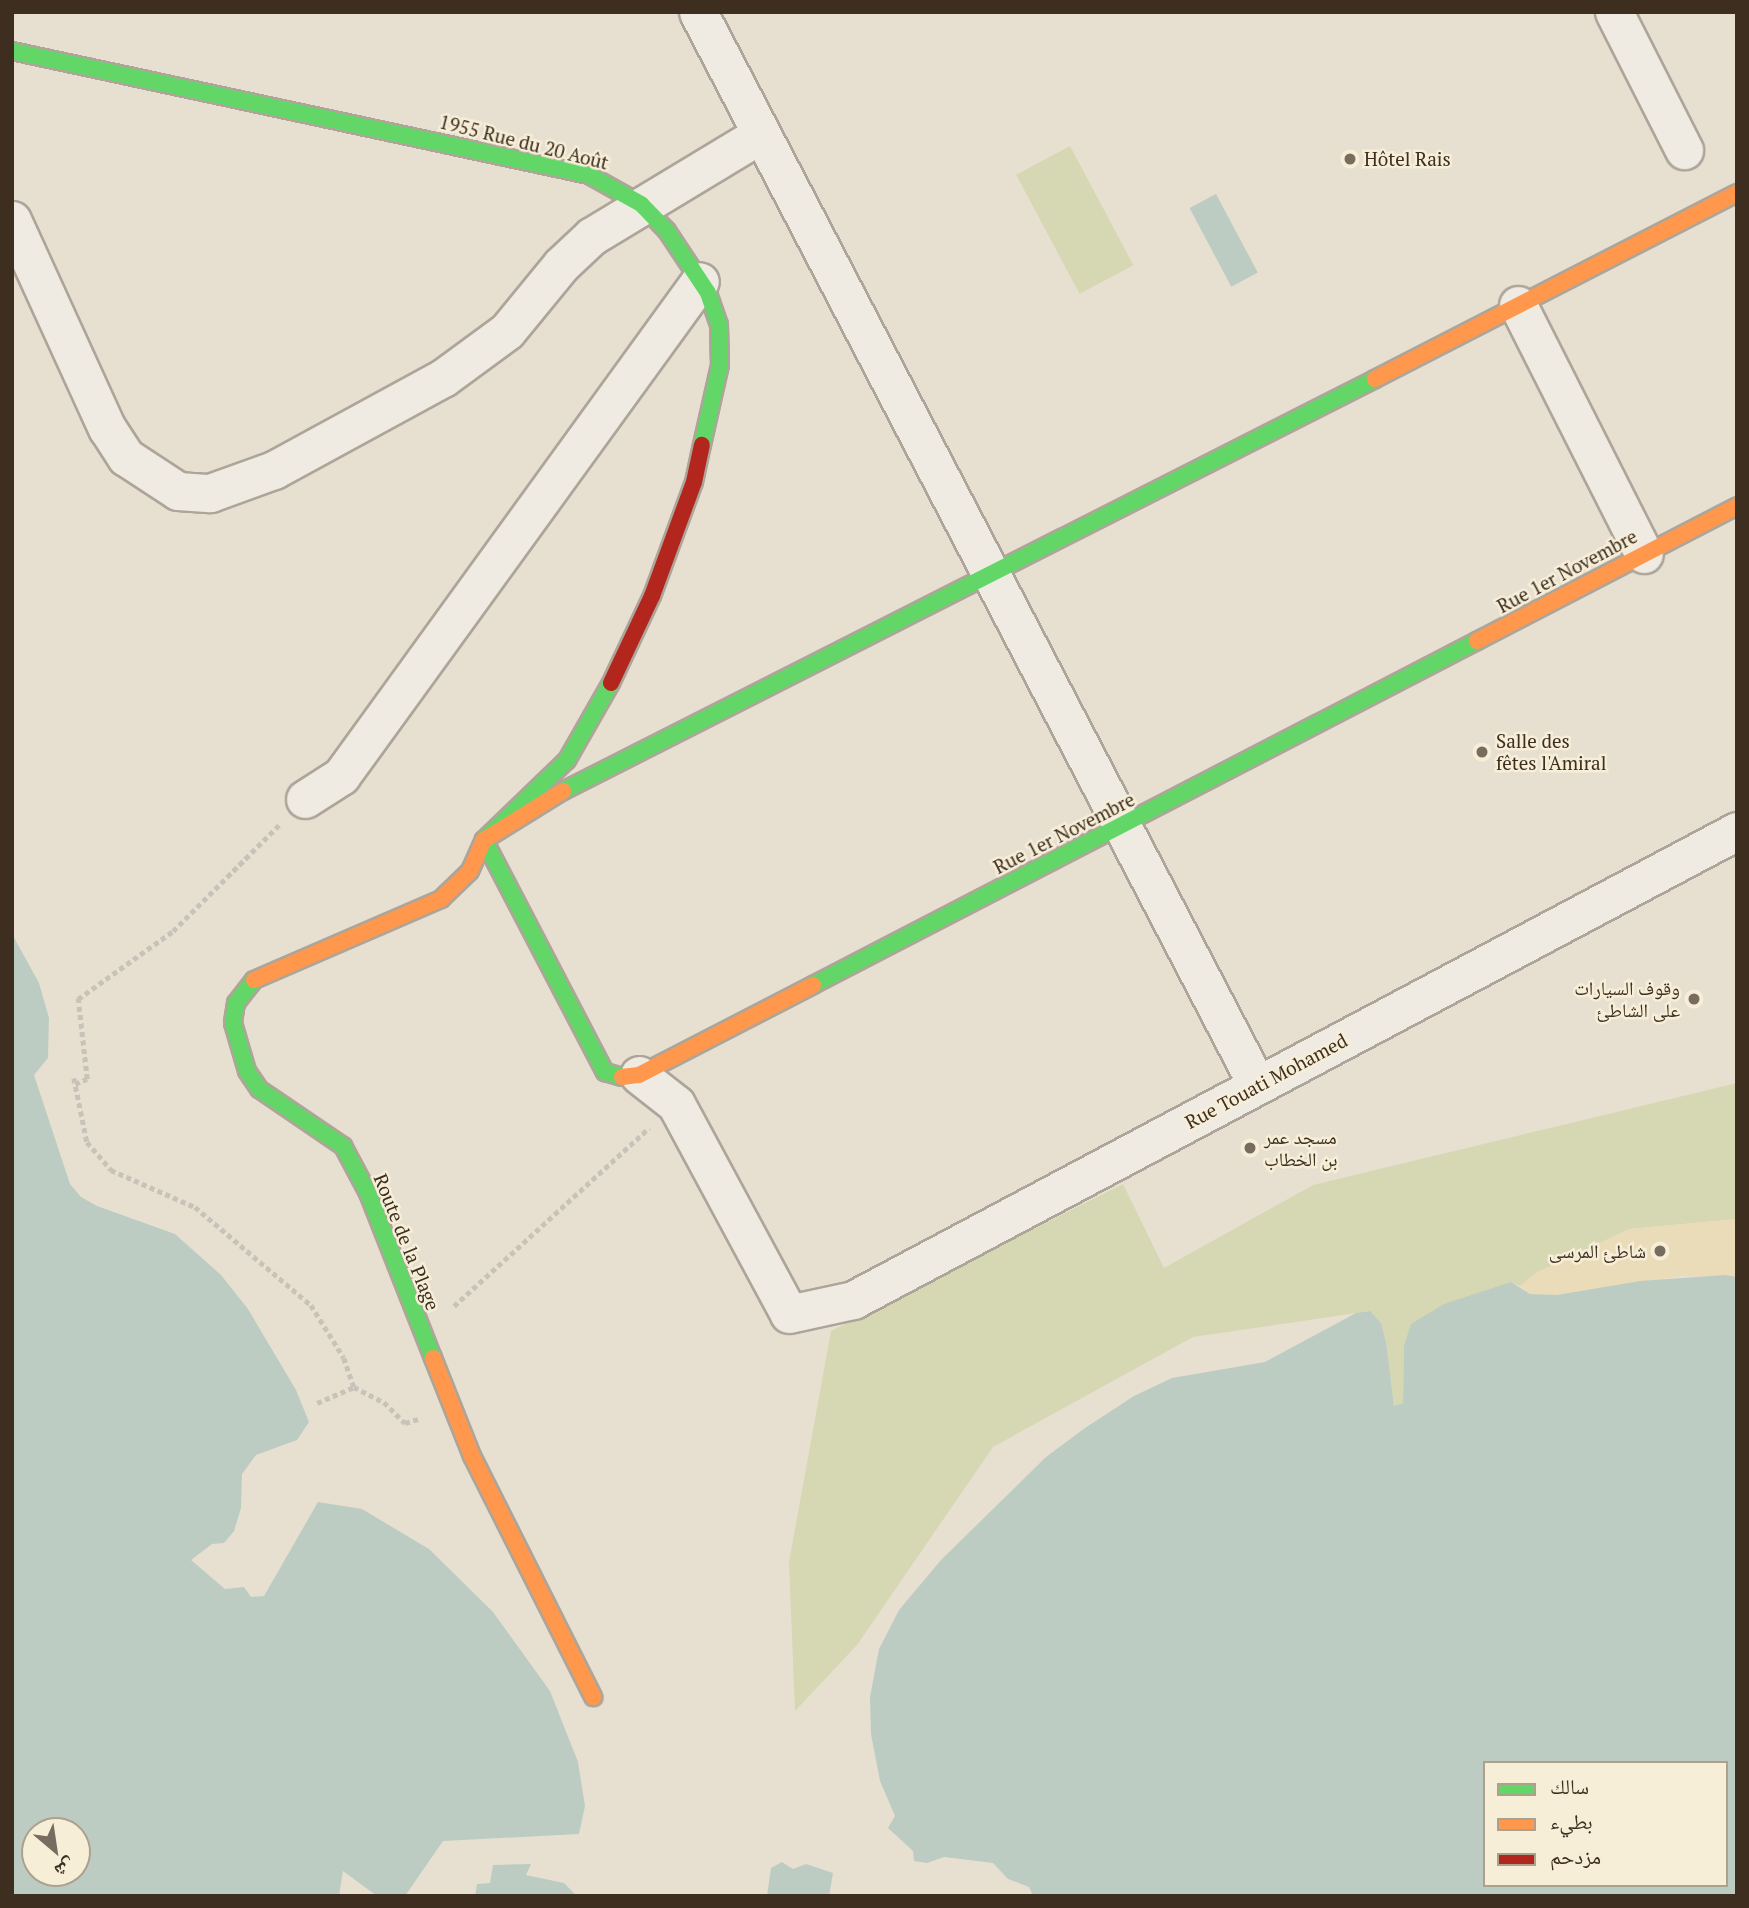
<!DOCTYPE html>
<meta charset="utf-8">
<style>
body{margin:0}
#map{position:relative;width:1749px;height:1908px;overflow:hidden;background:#e7e0d1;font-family:"PT Serif","Noto Naskh Arabic",serif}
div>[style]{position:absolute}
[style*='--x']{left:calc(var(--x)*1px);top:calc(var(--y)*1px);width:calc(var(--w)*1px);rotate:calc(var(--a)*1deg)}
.green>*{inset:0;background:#d6d7b3;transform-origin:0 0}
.sand>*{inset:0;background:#eadcb9}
.water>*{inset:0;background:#bcccc2;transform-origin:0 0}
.path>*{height:4.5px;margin-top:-2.25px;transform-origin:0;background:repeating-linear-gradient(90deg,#c8c2b9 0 5px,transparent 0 8.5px)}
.roads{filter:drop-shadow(2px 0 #ada599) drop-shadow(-2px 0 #ada599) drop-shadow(0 2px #ada599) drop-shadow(0 -2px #ada599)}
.street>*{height:37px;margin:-18.5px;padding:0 18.5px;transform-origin:18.5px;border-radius:18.5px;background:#efebe3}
.fast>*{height:16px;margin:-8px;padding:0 8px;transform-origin:8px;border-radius:8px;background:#63d668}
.slow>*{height:16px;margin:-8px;padding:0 8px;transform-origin:8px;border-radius:8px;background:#ff974d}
.jam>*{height:16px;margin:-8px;padding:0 8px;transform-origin:8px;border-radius:8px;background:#b3261e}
.dots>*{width:19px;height:19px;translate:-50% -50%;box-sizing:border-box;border:4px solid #f7eed8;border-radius:50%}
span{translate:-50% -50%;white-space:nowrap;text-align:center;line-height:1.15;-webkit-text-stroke:5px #f7eed8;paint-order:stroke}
.street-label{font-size:19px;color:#3d2e20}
.poi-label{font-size:19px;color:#3d2e20}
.left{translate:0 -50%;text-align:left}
.right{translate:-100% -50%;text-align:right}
.frame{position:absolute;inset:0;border:14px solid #3d2e20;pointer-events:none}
.legend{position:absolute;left:1483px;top:1761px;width:245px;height:126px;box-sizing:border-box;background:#f7eed8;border:2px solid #ada18e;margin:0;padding:9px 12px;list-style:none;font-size:21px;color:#3d2e20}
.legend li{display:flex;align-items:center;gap:14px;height:35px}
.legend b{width:35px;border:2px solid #ada18e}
.north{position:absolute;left:21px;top:1817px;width:70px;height:70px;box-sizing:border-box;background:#f7eed8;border:2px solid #ada18e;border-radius:50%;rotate:151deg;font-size:19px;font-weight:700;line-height:28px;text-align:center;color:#3d2e20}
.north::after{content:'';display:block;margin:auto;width:24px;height:32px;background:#786c5e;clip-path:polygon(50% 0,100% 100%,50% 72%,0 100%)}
</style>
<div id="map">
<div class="green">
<i style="left:1070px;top:146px;width:135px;height:61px;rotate:62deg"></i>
<i style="clip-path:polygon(1737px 1083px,1737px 1219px,1629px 1229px,1520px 1286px,1511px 1282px,1404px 1346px,1403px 1403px,1394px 1406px,1386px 1342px,1381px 1323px,1370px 1311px,1193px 1337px,993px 1447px,857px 1645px,795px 1711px,789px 1562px,831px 1331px,1123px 1184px,1164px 1268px,1313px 1185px)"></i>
</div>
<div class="sand">
<i style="clip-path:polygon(1737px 1219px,1737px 1277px,1682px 1276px,1557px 1295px,1530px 1294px,1520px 1286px,1537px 1272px,1629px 1229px)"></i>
</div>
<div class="water">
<i style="left:1216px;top:194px;width:89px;height:30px;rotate:62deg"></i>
<i style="clip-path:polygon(evenodd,12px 934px,39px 983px,49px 1018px,48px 1058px,34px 1075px,70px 1184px,81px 1197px,97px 1206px,175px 1234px,221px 1275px,248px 1309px,296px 1390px,309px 1422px,297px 1440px,256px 1455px,242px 1474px,241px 1508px,234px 1531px,224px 1543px,212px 1544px,191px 1560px,225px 1589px,244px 1587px,251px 1597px,264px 1596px,318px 1502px,362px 1509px,429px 1549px,493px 1612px,550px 1691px,578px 1762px,585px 1806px,579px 1834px,443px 1841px,405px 1896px,377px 1896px,343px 1871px,339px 1896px,12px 1896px,12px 934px,35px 1831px,77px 1831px,77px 1873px,35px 1873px,35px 1831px)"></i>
<i style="clip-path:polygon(evenodd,1725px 1275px,1737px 1277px,1737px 1896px,1033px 1896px,1029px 1887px,1008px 1879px,993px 1863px,944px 1857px,927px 1863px,914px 1861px,913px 1851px,888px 1828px,895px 1816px,880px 1781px,871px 1734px,870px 1697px,879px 1649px,899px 1610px,941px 1560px,1046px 1457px,1085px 1428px,1134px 1396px,1172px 1378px,1265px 1362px,1356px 1313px,1370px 1311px,1381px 1323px,1386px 1342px,1394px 1406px,1403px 1403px,1404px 1346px,1411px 1324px,1444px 1304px,1511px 1282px,1530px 1294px,1557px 1295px,1640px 1281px,1725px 1275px,1485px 1763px,1726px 1763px,1726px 1885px,1485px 1885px,1485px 1763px)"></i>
<i style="clip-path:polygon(782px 1862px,793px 1869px,806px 1864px,833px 1873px,829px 1896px,767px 1896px,771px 1868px)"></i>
<i style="clip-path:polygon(531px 1864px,526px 1875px,564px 1883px,577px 1896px,475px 1896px,477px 1884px,490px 1883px,493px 1865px)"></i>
</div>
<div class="path">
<i style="--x:74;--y:1078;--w:65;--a:78.5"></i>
<i style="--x:87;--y:1142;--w:37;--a:49"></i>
<i style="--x:111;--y:1170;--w:92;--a:23.8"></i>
<i style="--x:195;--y:1207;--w:152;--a:40.2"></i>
<i style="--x:311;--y:1305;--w:62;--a:58.1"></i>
<i style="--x:344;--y:1358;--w:31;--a:71"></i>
<i style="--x:75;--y:1084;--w:13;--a:-23"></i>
<i style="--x:87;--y:1079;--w:81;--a:-96.4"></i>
<i style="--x:78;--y:999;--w:117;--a:-35.6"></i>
<i style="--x:173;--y:931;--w:153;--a:-45"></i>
<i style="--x:454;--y:1306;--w:264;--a:-42.4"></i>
<i style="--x:317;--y:1403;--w:40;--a:-23.4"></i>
<i style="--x:354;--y:1387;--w:34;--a:27"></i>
<i style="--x:384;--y:1402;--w:30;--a:45"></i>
<i style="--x:405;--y:1423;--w:14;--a:-17"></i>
</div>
<div class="roads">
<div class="street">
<i style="--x:698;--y:12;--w:1210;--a:62.48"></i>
<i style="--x:1614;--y:12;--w:155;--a:63.1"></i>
<i style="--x:12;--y:220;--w:229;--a:65.5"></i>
<i style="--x:107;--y:428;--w:35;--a:57"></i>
<i style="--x:126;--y:457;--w:62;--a:33.2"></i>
<i style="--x:178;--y:491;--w:32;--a:4"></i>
<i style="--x:210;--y:493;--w:68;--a:-19.8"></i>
<i style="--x:274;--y:470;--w:192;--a:-28.6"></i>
<i style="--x:443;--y:378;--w:79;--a:-36.3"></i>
<i style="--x:507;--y:331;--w:85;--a:-50.7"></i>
<i style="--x:561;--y:265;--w:42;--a:-43.1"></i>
<i style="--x:592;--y:236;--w:197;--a:-31.1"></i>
<i style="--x:1518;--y:305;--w:279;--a:63.2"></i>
<i style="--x:305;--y:799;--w:43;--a:-32.6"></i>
<i style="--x:341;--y:776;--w:611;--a:-54.05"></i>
<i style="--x:639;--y:1075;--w:47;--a:38.1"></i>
<i style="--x:676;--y:1104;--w:238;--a:61.7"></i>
<i style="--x:789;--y:1314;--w:66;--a:-12.3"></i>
<i style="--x:853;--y:1300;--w:1001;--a:-27.95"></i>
</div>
<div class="fast">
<i style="--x:12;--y:51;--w:590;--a:12.13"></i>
<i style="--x:589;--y:175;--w:60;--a:29.1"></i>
<i style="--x:641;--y:204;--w:37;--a:46"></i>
<i style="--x:667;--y:231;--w:74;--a:56.5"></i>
<i style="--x:708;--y:293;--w:34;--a:71"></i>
<i style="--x:719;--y:325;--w:40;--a:88.6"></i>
<i style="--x:720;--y:365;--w:82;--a:102.7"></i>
<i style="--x:611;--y:683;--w:89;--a:119.7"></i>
<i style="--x:567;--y:760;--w:115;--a:136.1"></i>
<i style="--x:484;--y:840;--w:262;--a:62.5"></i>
<i style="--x:605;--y:1072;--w:18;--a:16"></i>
<i style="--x:563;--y:791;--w:911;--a:-26.9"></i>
<i style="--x:254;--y:980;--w:29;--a:128"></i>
<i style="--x:236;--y:1003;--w:20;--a:99"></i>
<i style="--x:233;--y:1023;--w:50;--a:73.7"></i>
<i style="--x:247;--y:1071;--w:22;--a:56"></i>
<i style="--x:259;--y:1089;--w:102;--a:34.2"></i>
<i style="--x:343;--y:1146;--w:53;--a:62"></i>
<i style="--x:368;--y:1193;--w:177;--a:68.5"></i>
<i style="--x:813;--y:985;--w:748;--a:-27.39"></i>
</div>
<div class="slow">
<i style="--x:1375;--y:379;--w:407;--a:-27.2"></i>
<i style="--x:1477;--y:641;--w:293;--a:-27.4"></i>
<i style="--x:254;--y:980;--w:204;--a:-23.4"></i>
<i style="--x:441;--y:899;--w:40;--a:-44"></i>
<i style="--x:470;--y:871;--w:34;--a:-66"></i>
<i style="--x:484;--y:840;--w:93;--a:-31.8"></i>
<i style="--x:622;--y:1077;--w:17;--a:-7"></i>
<i style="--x:639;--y:1075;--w:196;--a:-27.3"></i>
<i style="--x:433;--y:1358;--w:105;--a:68.3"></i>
<i style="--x:472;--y:1456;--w:270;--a:63.3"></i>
</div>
<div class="jam">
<i style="--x:611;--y:683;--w:96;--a:-64.8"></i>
<i style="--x:652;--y:596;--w:121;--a:-69.8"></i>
<i style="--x:694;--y:482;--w:38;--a:-78"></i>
</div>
</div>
<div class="dots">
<i style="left:1350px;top:159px;background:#786c5e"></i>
<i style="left:1482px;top:752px;background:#786c5e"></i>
<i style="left:1694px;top:999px;background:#786c5e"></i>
<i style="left:1250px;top:1148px;background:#786c5e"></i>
<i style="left:1660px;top:1251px;background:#786c5e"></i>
</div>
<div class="street-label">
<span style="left:524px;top:142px;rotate:14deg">1955 Rue du 20 Août</span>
<span style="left:1567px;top:571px;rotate:-28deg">Rue 1er Novembre</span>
<span style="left:1064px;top:833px;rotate:-27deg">Rue 1er Novembre</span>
<span style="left:1266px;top:1081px;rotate:-28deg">Rue Touati Mohamed</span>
<span style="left:407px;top:1242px;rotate:68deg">Route de la Plage</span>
</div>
<div class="poi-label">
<span class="left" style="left:1364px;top:159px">Hôtel Rais</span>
<span class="left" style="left:1496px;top:752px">Salle des<br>fêtes l'Amiral</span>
<span class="right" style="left:1680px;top:999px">وقوف السيارات<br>على الشاطئ</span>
<span class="left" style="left:1264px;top:1148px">مسجد عمر<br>بن الخطاب</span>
<span class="right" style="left:1646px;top:1251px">شاطئ المرسى</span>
</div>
<div class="frame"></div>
<ul class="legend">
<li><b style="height:9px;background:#63d668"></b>سالك</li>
<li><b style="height:9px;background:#ff974d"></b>بطيء</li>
<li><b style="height:9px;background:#b3261e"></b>مزدحم</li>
</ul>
<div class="north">ش</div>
</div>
